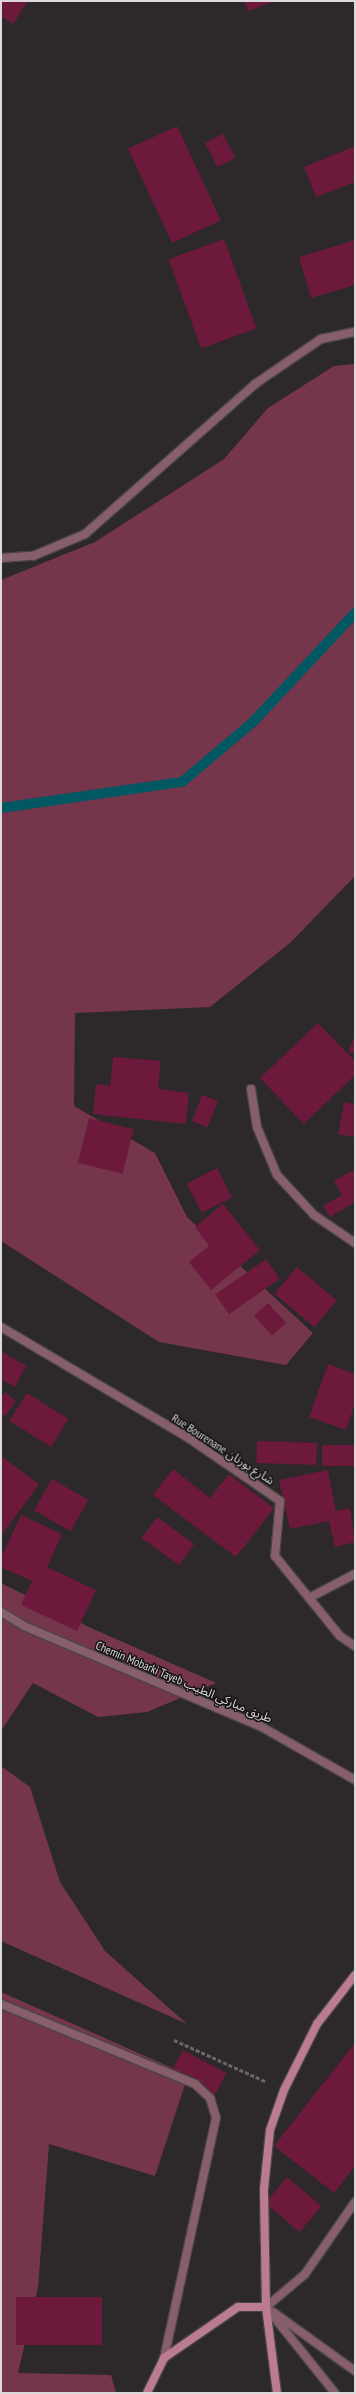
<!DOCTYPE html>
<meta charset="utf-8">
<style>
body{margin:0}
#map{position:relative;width:356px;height:2394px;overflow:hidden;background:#2d282a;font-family:"PT Sans Narrow","Noto Sans Arabic",sans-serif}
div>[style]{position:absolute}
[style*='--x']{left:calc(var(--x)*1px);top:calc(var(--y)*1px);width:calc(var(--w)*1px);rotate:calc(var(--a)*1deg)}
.green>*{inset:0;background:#75364c}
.stream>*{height:10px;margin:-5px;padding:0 5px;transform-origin:5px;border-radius:5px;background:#015762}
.building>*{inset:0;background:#6c193c;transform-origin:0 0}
.path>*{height:2.5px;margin-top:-1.25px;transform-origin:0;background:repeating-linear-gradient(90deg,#6b6768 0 4px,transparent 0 6px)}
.roads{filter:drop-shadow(1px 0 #494446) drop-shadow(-1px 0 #494446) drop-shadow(0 1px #494446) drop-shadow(0 -1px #494446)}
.street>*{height:8px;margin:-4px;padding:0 4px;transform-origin:4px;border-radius:4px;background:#875f6b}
.secondary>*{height:8px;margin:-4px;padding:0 4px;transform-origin:4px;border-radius:4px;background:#bb7c90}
span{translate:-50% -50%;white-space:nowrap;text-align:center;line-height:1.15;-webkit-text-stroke:3px #141212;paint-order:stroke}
.street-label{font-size:12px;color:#dcd9da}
.frame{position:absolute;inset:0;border:2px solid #dcd9da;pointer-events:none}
</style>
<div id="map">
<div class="green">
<i style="clip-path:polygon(355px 364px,355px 876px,291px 942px,210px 1007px,75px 1013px,74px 1106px,155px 1153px,187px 1217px,313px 1333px,286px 1365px,159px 1342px,1px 1241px,1px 580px,95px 542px,224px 459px,268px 408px,334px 366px)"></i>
<i style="clip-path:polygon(1px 1583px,91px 1628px,216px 1683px,147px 1712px,98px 1717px,33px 1683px,1px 1731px)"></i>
<i style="clip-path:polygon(1px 1766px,30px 1787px,60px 1882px,105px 1951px,187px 2024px,1px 1941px)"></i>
<i style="clip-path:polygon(1px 1992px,188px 2075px,155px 2176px,49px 2144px,38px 2287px,18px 2373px,111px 2375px,116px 2393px,1px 2393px)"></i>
</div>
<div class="stream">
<i style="--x:1;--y:808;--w:183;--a:-8.2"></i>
<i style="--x:182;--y:782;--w:93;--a:-40.2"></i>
<i style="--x:253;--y:722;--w:149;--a:-46.9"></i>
</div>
<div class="building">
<i style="clip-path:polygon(1px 1px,28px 1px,13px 24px,1px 16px)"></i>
<i style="clip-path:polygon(244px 1px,275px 1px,249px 11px)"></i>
<i style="left:177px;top:126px;width:104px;height:54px;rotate:65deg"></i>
<i style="left:223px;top:134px;width:27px;height:20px;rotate:63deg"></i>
<i style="clip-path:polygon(355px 146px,355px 182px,316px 197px,304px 167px)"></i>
<i style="left:224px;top:239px;width:95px;height:59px;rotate:70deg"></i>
<i style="clip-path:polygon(355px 240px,355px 285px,311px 298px,299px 257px)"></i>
<i style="clip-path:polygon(318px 1023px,355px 1061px,355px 1075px,304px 1124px,260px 1078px)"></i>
<i style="clip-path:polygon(355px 1036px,355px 1055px,348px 1051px)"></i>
<i style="clip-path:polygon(113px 1057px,161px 1061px,158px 1089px,189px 1093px,186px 1124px,93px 1114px,96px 1084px,110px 1086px)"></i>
<i style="left:202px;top:1095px;width:17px;height:28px;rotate:21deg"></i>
<i style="clip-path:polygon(344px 1102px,355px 1104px,355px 1137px,338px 1134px)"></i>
<i style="left:89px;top:1118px;width:46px;height:46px;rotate:14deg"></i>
<i style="left:217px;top:1168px;width:33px;height:34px;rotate:63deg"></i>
<i style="clip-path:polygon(355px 1169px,355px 1202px,330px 1217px,323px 1206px,342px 1195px,334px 1181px)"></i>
<i style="clip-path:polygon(223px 1204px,260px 1250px,211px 1290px,189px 1262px,209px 1246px,195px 1227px)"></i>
<i style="left:266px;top:1259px;width:24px;height:62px;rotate:55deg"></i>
<i style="left:297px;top:1267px;width:52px;height:35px;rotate:40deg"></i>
<i style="left:268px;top:1303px;width:27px;height:19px;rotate:48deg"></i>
<i style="clip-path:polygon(1px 1351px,26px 1366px,15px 1387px,1px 1379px)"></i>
<i style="clip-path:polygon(328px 1364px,355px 1374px,355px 1403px,346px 1430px,309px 1417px)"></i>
<i style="clip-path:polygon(5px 1392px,16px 1401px,5px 1416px,1px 1413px,1px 1398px)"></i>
<i style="left:27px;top:1393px;width:49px;height:33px;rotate:32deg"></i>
<i style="left:257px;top:1441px;width:60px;height:22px;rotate:2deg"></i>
<i style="left:322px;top:1445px;width:33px;height:21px"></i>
<i style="clip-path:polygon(1px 1456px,39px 1484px,1px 1536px)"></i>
<i style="clip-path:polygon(173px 1469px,210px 1498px,229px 1474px,274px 1508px,236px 1557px,153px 1495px)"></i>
<i style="clip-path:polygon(328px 1470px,336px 1511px,350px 1508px,355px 1542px,335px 1547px,329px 1521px,290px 1529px,279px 1480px)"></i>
<i style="left:52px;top:1479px;width:42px;height:36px;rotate:30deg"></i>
<i style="clip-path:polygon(21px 1515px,62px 1534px,47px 1567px,96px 1590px,77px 1631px,21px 1605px,32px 1581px,1px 1567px,1px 1558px)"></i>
<i style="left:157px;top:1517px;width:46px;height:26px;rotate:36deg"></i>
<i style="clip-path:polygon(355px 2043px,355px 2166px,334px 2193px,274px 2146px)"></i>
<i style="left:183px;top:2050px;width:49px;height:24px;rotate:28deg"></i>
<i style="left:287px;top:2177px;width:45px;height:34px;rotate:40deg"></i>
<i style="left:102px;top:2297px;width:48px;height:86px;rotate:90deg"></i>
</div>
<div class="path">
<i style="--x:174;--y:2040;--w:100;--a:24.3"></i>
</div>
<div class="roads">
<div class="street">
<i style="--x:1;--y:558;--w:32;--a:-4"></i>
<i style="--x:33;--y:556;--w:56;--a:-22.9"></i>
<i style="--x:85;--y:534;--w:227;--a:-41.4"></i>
<i style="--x:255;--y:384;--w:80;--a:-34.3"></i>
<i style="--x:321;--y:339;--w:35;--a:-12"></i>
<i style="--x:251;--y:1089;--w:38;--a:81"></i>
<i style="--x:257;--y:1127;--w:52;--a:67.4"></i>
<i style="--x:277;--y:1175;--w:54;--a:47.2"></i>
<i style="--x:314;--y:1215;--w:50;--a:34.3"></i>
<i style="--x:1;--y:1327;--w:216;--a:30.6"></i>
<i style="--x:187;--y:1437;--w:113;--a:34.5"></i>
<i style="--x:280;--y:1501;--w:55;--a:95.2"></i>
<i style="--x:275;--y:1556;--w:103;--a:50.9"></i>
<i style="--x:340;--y:1636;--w:18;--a:34"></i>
<i style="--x:309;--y:1598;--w:52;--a:-27.6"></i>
<i style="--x:1;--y:1612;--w:27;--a:31"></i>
<i style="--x:24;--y:1626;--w:256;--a:23"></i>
<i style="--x:260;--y:1726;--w:109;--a:29.6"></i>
<i style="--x:1;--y:2004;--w:210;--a:22.4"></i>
<i style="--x:195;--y:2084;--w:21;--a:43"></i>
<i style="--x:210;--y:2098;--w:21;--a:73"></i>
<i style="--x:216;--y:2118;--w:246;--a:102.2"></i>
<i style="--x:266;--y:2307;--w:51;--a:-40.2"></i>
<i style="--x:305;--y:2274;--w:88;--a:-55.2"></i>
<i style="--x:266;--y:2307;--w:110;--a:51.3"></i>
<i style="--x:273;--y:2312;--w:101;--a:35.7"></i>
</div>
<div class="secondary">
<i style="--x:147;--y:2393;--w:39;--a:-64"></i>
<i style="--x:164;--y:2358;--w:90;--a:-34.6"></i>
<i style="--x:238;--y:2307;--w:28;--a:0"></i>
<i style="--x:277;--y:2393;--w:87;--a:-97.3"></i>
<i style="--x:266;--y:2307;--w:118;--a:-91"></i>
<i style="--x:264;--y:2189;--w:59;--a:-84.2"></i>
<i style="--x:270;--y:2130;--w:42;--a:-70.7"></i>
<i style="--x:284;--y:2090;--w:74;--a:-63.4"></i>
<i style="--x:317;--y:2024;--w:62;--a:-52.2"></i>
</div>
</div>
<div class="street-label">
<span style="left:223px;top:1449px;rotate:33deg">Rue Bourenane شارع بورنان</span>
<span style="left:184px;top:1682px;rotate:23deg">Chemin Mobarki Tayeb طريق مباركي الطيب</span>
</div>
<div class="frame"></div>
</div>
